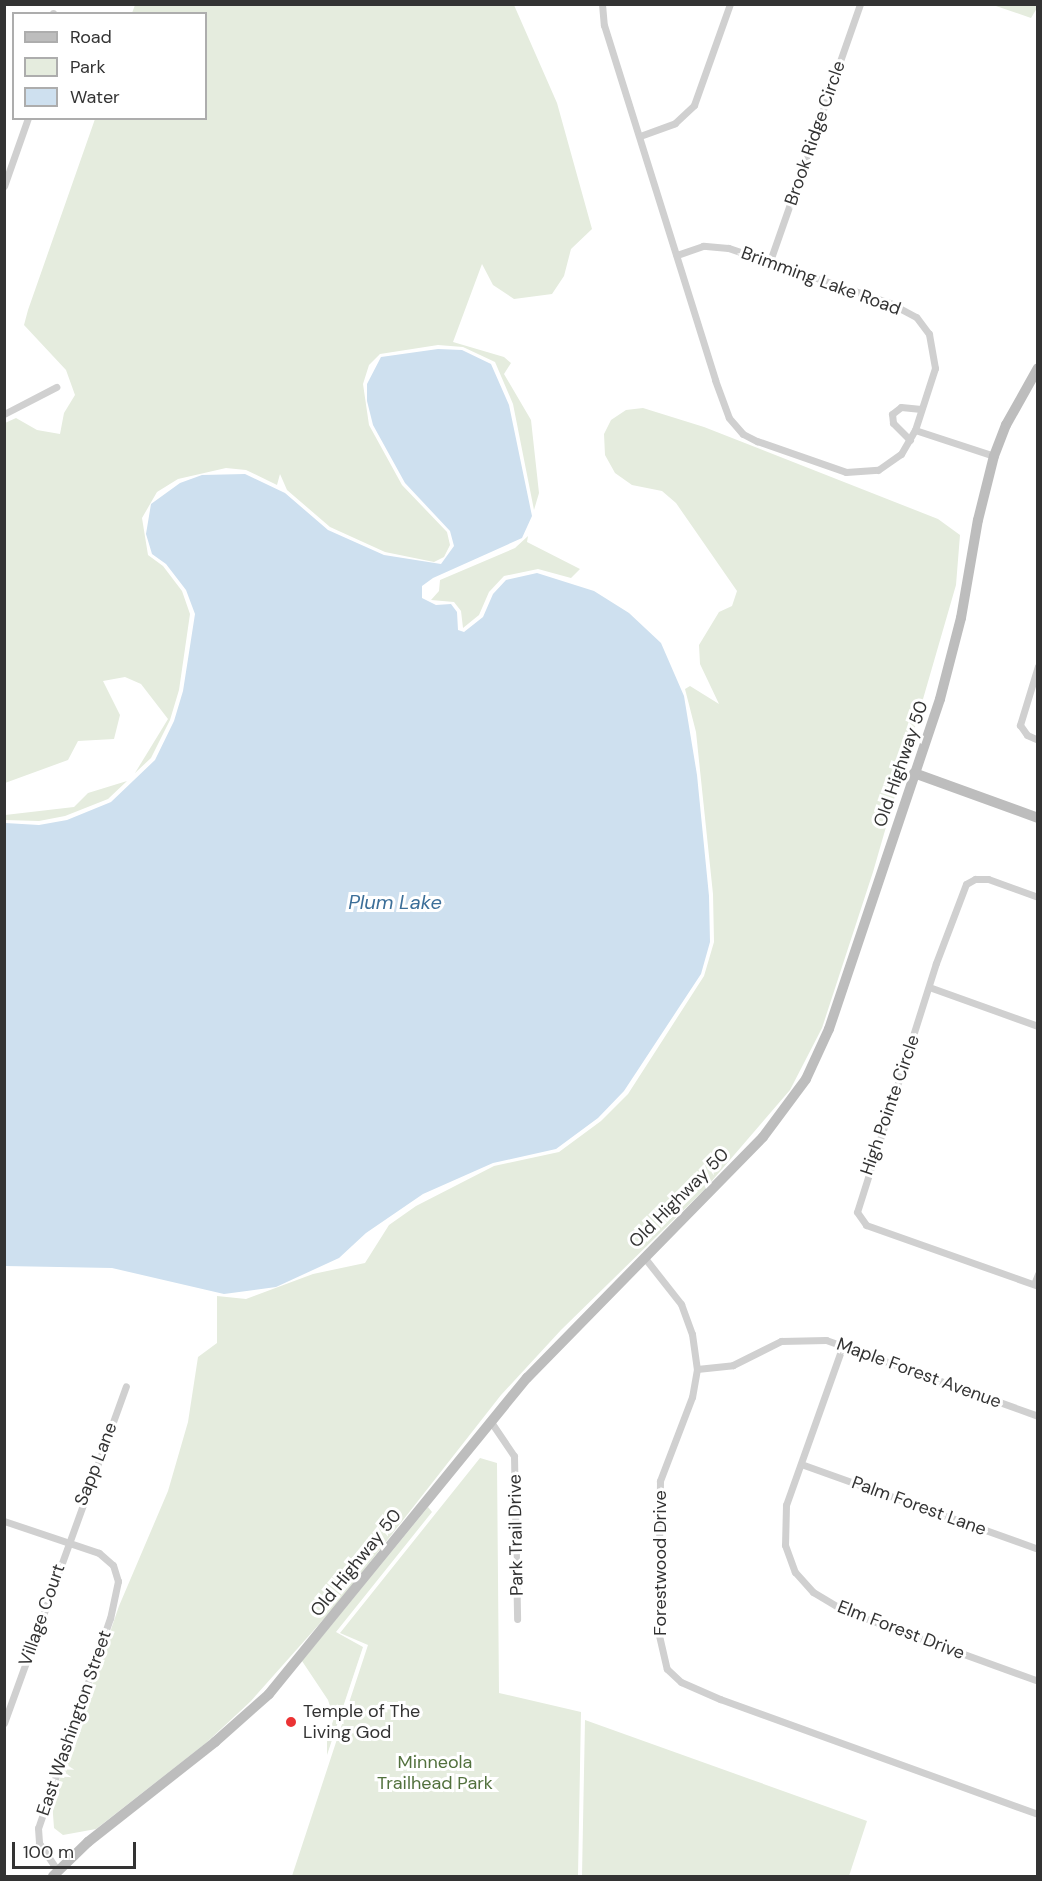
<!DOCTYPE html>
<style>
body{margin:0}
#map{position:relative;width:1042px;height:1881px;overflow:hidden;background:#fff;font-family:"DM Sans",sans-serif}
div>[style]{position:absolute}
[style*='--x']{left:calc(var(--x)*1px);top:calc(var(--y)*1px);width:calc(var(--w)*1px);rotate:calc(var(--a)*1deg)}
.green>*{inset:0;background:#e5ecde}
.water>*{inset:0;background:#cee0ef}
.street>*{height:7px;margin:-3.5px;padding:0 3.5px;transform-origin:3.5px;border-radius:3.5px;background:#d0d0d0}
.secondary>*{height:10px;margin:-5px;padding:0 5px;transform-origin:5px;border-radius:5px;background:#bdbdbd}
.dots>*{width:16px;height:16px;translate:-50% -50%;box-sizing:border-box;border:3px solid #fff;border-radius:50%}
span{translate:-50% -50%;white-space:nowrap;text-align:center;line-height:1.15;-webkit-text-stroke:6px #fff;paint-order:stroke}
.street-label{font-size:18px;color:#333}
.poi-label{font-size:18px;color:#333}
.left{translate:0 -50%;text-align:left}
.park-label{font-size:18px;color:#52713d}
.water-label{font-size:20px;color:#3c6f99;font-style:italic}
.frame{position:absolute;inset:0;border:6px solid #333;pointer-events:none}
.legend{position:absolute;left:12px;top:12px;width:195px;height:108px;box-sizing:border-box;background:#fff;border:2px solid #adadad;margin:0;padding:8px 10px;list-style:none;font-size:18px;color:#333}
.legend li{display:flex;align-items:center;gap:12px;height:30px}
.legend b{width:30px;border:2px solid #adadad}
.scale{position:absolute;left:12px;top:1842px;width:124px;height:27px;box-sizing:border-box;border:3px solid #333;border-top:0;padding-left:8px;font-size:18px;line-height:21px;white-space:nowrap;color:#333;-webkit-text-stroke:4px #fff;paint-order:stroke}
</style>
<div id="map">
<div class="green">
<i style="clip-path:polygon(135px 5px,514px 5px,557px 103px,592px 229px,571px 249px,564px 276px,552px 294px,514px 299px,493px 285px,482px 264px,453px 342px,504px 357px,511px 363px,504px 374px,531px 420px,539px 493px,534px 510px,513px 404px,495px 362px,463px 347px,438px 345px,380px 354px,369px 365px,363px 384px,369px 425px,402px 485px,447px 532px,450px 545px,444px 557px,434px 562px,385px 552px,330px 527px,287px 490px,280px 474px,277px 485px,246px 470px,226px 468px,178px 479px,157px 492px,142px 518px,148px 555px,163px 566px,182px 591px,190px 614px,179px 690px,170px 720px,151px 758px,135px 773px,168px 719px,141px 684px,125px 677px,103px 681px,120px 715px,114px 739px,78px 741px,68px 760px,5px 783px,5px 423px,16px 418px,37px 430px,60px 434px,64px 413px,75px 395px,66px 370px,24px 325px,28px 310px,95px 119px,206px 118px,206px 14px,132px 13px)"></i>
<i style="clip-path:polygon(993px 5px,1037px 5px,1037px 8px,1031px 18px)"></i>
<i style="clip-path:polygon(643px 408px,704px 427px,938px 519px,960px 535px,956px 585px,873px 872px,822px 1028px,790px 1090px,704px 1190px,561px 1330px,501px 1395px,338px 1603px,251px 1701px,206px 1743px,96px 1829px,63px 1835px,54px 1828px,52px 1801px,119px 1606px,168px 1491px,188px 1422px,198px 1357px,217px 1343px,217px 1296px,246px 1299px,313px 1274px,365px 1263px,389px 1225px,416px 1206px,494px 1166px,559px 1152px,601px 1121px,628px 1094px,704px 976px,714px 942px,713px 894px,696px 732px,685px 689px,690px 686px,719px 704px,700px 664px,699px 645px,719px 612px,732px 606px,737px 591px,676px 503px,662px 491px,632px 485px,615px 473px,605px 455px,604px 434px,611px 420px,626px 410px)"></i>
<i style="clip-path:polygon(528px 536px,527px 542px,580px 569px,571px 578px,538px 569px,504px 576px,489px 592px,479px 615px,463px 628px,461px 611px,454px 602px,431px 600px,439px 591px,440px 580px,515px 548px)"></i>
<i style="clip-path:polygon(127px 781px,108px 799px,65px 816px,39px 821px,5px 820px,5px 815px,74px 807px,88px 793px)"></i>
<i style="clip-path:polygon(480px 1458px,497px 1463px,499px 1693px,581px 1712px,578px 1876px,292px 1876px,368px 1645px,340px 1633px)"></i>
<i style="clip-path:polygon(428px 1507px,432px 1512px,336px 1632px,363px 1647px,327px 1755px,327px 1739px,334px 1718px,328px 1700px,302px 1661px)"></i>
<i style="clip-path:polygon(585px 1720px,867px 1821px,849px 1876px,582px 1876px)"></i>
</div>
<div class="water">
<i style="clip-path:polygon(438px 349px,462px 350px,491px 364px,509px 405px,532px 516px,522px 538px,433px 578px,422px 586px,422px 598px,436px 605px,451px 604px,457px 612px,458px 630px,464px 632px,483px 617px,493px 594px,506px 580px,537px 573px,594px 591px,629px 613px,661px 643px,684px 696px,697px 775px,709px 896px,710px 942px,701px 974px,624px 1091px,598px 1118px,556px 1149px,493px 1163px,423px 1194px,366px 1233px,339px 1258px,276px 1287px,224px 1294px,112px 1268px,5px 1266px,5px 823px,39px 825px,67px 820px,111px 802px,155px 760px,174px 721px,183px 691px,195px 614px,186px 590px,166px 564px,152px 554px,146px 534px,151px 504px,180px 483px,202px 475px,245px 474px,285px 493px,328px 530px,384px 555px,441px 564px,454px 546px,450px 531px,405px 483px,373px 425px,367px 401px,367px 384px,381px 357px)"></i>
</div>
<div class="street">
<i style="--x:602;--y:4;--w:21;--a:85"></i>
<i style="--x:604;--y:25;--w:372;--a:72.6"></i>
<i style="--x:715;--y:380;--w:40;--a:69.8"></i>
<i style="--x:729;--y:418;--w:21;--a:49"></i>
<i style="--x:743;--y:434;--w:16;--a:27"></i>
<i style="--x:757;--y:441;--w:94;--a:19.2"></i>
<i style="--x:846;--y:472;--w:32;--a:-4"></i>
<i style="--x:878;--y:470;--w:28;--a:-35"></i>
<i style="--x:901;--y:454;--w:28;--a:-60"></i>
<i style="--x:915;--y:430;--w:65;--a:-72.1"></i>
<i style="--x:935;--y:368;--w:35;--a:-100"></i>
<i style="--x:929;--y:334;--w:21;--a:-127"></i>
<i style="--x:916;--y:317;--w:30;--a:-152"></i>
<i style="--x:890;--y:303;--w:171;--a:-161.2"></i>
<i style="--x:728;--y:248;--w:25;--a:-175"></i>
<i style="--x:703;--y:246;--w:28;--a:161"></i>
<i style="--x:53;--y:13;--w:1;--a:90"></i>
<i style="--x:640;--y:136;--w:37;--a:-20"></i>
<i style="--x:675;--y:123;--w:26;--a:-43"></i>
<i style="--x:694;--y:105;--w:107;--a:-70.4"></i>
<i style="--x:4;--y:186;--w:72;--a:-70.6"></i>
<i style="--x:770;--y:261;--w:272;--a:-70.7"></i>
<i style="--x:4;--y:414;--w:59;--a:-27.4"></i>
<i style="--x:915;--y:430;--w:83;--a:18.2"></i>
<i style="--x:910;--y:440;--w:24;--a:-135"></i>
<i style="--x:893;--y:423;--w:9;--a:-96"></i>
<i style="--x:892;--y:414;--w:11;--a:-38"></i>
<i style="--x:901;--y:407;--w:20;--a:6"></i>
<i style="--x:1038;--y:666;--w:62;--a:107"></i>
<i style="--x:1020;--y:725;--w:12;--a:55"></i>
<i style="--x:1027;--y:735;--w:12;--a:24"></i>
<i style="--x:1038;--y:897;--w:53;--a:-160.2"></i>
<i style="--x:988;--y:879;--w:13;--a:180"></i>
<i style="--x:975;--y:879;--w:10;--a:151"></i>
<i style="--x:966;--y:884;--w:85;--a:110.8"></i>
<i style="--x:936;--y:963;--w:261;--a:107.6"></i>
<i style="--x:857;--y:1212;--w:16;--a:55"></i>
<i style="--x:866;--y:1225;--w:182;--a:19.5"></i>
<i style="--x:929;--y:987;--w:116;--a:19.7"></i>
<i style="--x:644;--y:1257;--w:60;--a:51.8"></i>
<i style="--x:681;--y:1304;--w:32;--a:70"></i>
<i style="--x:692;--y:1334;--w:35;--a:82"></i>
<i style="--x:697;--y:1369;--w:28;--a:100"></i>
<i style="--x:692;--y:1397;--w:90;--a:110.9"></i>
<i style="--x:660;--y:1481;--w:150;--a:90.8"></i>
<i style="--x:658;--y:1631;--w:39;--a:77"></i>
<i style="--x:667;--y:1669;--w:19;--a:43"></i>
<i style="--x:681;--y:1682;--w:43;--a:23.6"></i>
<i style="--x:720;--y:1699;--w:338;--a:19.9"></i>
<i style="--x:1034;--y:1284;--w:11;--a:-68"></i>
<i style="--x:843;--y:1345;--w:170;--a:109.6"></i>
<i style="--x:786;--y:1505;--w:40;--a:91.4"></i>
<i style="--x:785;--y:1545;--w:29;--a:70"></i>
<i style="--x:795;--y:1572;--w:27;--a:48"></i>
<i style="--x:813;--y:1592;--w:37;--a:31"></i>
<i style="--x:845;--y:1611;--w:205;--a:19.9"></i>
<i style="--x:697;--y:1369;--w:36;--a:-6"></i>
<i style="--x:733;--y:1365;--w:54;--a:-26.6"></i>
<i style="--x:781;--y:1341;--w:45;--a:-1.3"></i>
<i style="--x:826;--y:1340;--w:225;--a:19.7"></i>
<i style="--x:491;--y:1422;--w:41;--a:55.9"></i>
<i style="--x:514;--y:1456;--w:163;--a:88.9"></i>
<i style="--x:801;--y:1464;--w:252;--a:19.7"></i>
<i style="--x:4;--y:1521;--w:100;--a:18.6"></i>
<i style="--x:99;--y:1553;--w:18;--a:41"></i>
<i style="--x:113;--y:1565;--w:17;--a:73"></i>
<i style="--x:118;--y:1581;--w:38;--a:102"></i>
<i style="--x:110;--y:1618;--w:222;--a:108.9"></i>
<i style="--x:38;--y:1828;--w:15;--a:86"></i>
<i style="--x:39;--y:1843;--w:34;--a:56"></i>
<i style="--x:4;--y:1723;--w:358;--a:-70.1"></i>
</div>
<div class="secondary">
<i style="--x:914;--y:773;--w:132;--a:19.9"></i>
<i style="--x:53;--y:1876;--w:49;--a:-44.2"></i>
<i style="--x:88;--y:1842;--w:162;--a:-38.2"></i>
<i style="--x:215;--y:1742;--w:72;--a:-41.6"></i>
<i style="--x:269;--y:1694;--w:408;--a:-50.8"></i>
<i style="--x:527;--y:1378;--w:337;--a:-45.6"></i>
<i style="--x:763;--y:1137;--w:72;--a:-53.4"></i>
<i style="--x:806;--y:1079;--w:55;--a:-65.3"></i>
<i style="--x:829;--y:1029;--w:348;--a:-71.4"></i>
<i style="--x:940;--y:699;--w:84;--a:-75.5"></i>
<i style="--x:961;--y:618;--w:99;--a:-80.2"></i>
<i style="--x:978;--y:520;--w:66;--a:-76"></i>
<i style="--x:994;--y:456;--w:33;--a:-69"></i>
<i style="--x:1006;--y:425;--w:65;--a:-60.7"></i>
</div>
<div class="dots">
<i style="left:291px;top:1722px;background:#eb3334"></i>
</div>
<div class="street-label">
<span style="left:815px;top:133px;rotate:-71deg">Brook Ridge Circle</span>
<span style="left:821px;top:281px;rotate:20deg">Brimming Lake Road</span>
<span style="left:901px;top:764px;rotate:-71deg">Old Highway 50</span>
<span style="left:890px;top:1105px;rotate:-71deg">High Pointe Circle</span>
<span style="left:679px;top:1198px;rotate:-45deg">Old Highway 50</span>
<span style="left:919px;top:1373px;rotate:20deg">Maple Forest Avenue</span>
<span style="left:96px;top:1464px;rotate:-69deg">Sapp Lane</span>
<span style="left:919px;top:1506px;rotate:20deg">Palm Forest Lane</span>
<span style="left:516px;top:1535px;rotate:-91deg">Park Trail Drive</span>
<span style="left:356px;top:1563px;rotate:-51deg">Old Highway 50</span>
<span style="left:660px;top:1563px;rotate:-90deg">Forestwood Drive</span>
<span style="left:42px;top:1615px;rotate:-71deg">Village Court</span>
<span style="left:901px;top:1630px;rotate:21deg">Elm Forest Drive</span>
<span style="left:74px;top:1723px;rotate:-71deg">East Washington Street</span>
</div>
<div class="poi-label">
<span class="left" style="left:303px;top:1722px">Temple of The<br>Living God</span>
</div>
<div class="park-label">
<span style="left:435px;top:1773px">Minneola<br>Trailhead Park</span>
</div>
<div class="water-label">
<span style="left:395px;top:902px">Plum Lake</span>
</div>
<div class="frame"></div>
<ul class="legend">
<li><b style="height:8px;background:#bdbdbd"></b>Road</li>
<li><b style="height:16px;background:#e5ecde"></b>Park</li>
<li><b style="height:16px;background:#cee0ef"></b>Water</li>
</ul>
<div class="scale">100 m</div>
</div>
